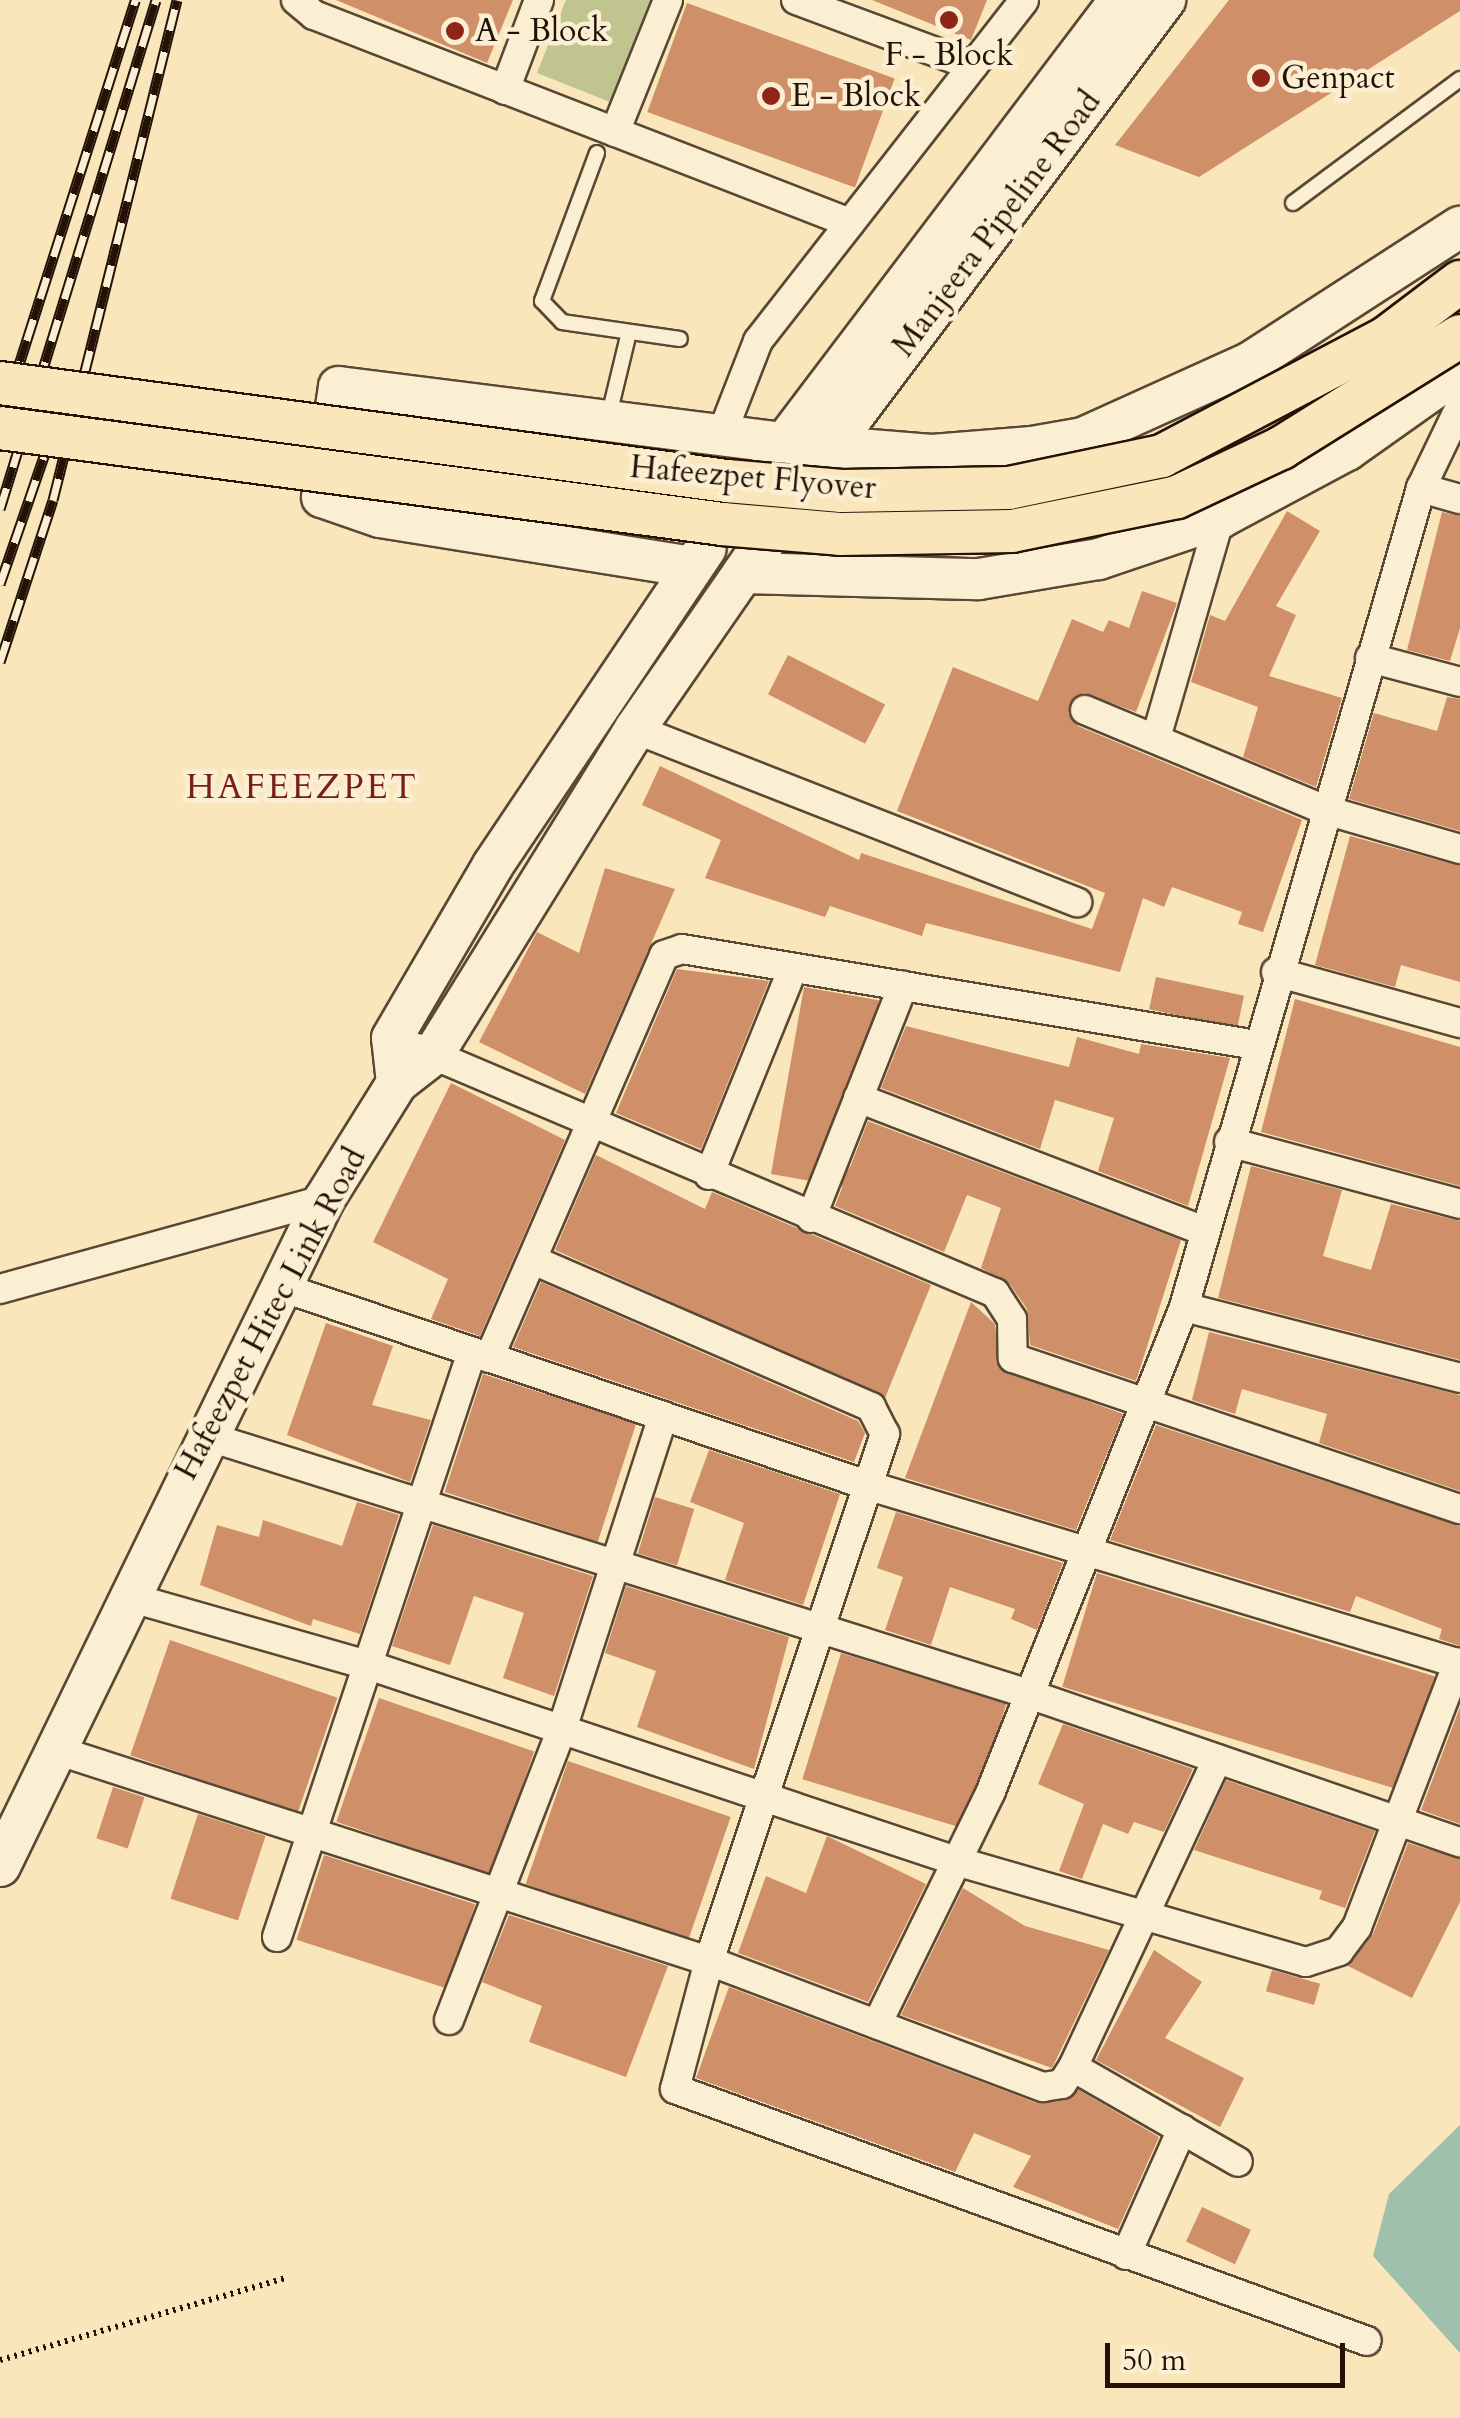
<!DOCTYPE html>
<style>
body{margin:0}
#map{position:relative;width:1460px;height:2418px;overflow:hidden;background:#f9e6bb;font-family:Cardo,serif}
div>[style]{position:absolute}
[style*='--x']{left:calc(var(--x)*1px);top:calc(var(--y)*1px);width:calc(var(--w)*1px);rotate:calc(var(--a)*1deg)}
.green>*{inset:0;background:#c0c48e}
.water>*{inset:0;background:#9ec0ad}
.building>*{inset:0;background:#cf8f68;transform-origin:0 0}
.path>*{height:6px;margin-top:-3px;transform-origin:0;background:repeating-linear-gradient(90deg,#251207 0 2.5px,transparent 0 7.5px)}
.roads{filter:drop-shadow(2px 0 #5a4734) drop-shadow(-2px 0 #5a4734) drop-shadow(0 2px #5a4734) drop-shadow(0 -2px #5a4734)}
.lane>*{height:14px;margin:-7px;padding:0 7px;transform-origin:7px;border-radius:7px;background:#fbefd3}
.street>*{height:28px;margin:-14px;padding:0 14px;transform-origin:14px;border-radius:14px;background:#fbefd3}
.secondary>*{height:40px;margin:-20px;padding:0 20px;transform-origin:20px;border-radius:20px;background:#fbefd3}
.rail>*{height:11px;margin-top:-5.5px;transform-origin:0;background:repeating-linear-gradient(90deg,#fbefd3 0 22px,#251207 0 44px);box-sizing:border-box;border-block:2px solid #251207}
.bridges{filter:drop-shadow(2px 0 #251207) drop-shadow(-2px 0 #251207) drop-shadow(0 2px #251207) drop-shadow(0 -2px #251207)}
.primary-bridge>*{height:42px;margin:-21px;padding:0 21px;transform-origin:21px;border-radius:21px;background:#f9e6bb}
.dots>*{width:28px;height:28px;translate:-50% -50%;box-sizing:border-box;border:5px solid #fbefd3;border-radius:50%}
span{translate:-50% -50%;white-space:nowrap;text-align:center;line-height:1.15;-webkit-text-stroke:9px #fbefd3;paint-order:stroke}
.poi-label{font-size:32px;color:#251207}
.left{translate:0 -50%;text-align:left}
.street-label{font-size:32px;color:#251207}
.neighbourhood-label{font-size:35px;color:#7a1f14;letter-spacing:2.5px}
.scale{position:absolute;left:1105px;top:2343px;width:240px;height:45px;box-sizing:border-box;border:5px solid #251207;border-top:0;padding-left:12px;font-size:30px;line-height:35px;white-space:nowrap;color:#251207;-webkit-text-stroke:8px #fbefd3;paint-order:stroke}
</style>
<div id="map">
<div class="green">
<i style="clip-path:polygon(566px 0,650px 0,610px 102px,537px 73px)"></i>
</div>
<div class="water">
<i style="clip-path:polygon(1460px 2125px,1460px 2353px,1373px 2256px,1389px 2194px)"></i>
</div>
<div class="building">
<i style="clip-path:polygon(336px 0,513px 0,487px 63px)"></i>
<i style="clip-path:polygon(872px 0,987px 0,971px 40px)"></i>
<i style="clip-path:polygon(1229px 0,1460px 0,1460px 11px,1199px 177px,1115px 145px)"></i>
<i style="left:687px;top:3px;width:221px;height:116px;rotate:20deg"></i>
<i style="clip-path:polygon(1287px 511px,1320px 531px,1276px 606px,1296px 615px,1269px 676px,1342px 698px,1316px 787px,1243px 757px,1258px 707px,1191px 682px,1210px 615px,1225px 621px)"></i>
<i style="clip-path:polygon(1442px 512px,1460px 516px,1460px 628px,1450px 661px,1407px 650px)"></i>
<i style="clip-path:polygon(1142px 591px,1177px 603px,1136px 712px,1084px 693px,1068px 713px,1078px 726px,1302px 820px,1263px 932px,1238px 924px,1242px 912px,1172px 887px,1164px 907px,1143px 898px,1120px 972px,926px 923px,922px 936px,830px 906px,825px 917px,705px 878px,721px 840px,642px 805px,660px 766px,859px 860px,861px 853px,1092px 929px,1105px 893px,897px 811px,953px 667px,1038px 701px,1072px 619px,1103px 632px,1109px 620px,1129px 628px)"></i>
<i style="left:788px;top:655px;width:109px;height:44px;rotate:27deg"></i>
<i style="clip-path:polygon(1447px 697px,1460px 699px,1460px 831px,1349px 799px,1374px 713px,1437px 731px)"></i>
<i style="clip-path:polygon(1350px 836px,1460px 866px,1460px 982px,1401px 965px,1395px 987px,1315px 965px)"></i>
<i style="clip-path:polygon(605px 868px,675px 889px,585px 1094px,479px 1042px,537px 932px,579px 953px)"></i>
<i style="clip-path:polygon(677px 969px,769px 981px,701px 1149px,616px 1113px)"></i>
<i style="left:1156px;top:977px;width:90px;height:33px;rotate:12deg"></i>
<i style="left:804px;top:987px;width:76px;height:190px;rotate:10deg"></i>
<i style="clip-path:polygon(1295px 999px,1460px 1047px,1460px 1186px,1261px 1132px)"></i>
<i style="clip-path:polygon(906px 1026px,1069px 1067px,1077px 1037px,1139px 1054px,1141px 1044px,1230px 1058px,1188px 1206px,1098px 1171px,1114px 1118px,1055px 1100px,1040px 1149px,881px 1088px)"></i>
<i style="clip-path:polygon(451px 1083px,565px 1140px,480px 1336px,431px 1319px,448px 1279px,373px 1242px)"></i>
<i style="clip-path:polygon(868px 1121px,1181px 1240px,1136px 1381px,1030px 1345px,1027px 1309px,1009px 1283px,981px 1268px,1001px 1208px,967px 1195px,944px 1252px,835px 1206px)"></i>
<i style="clip-path:polygon(596px 1155px,705px 1209px,712px 1192px,931px 1285px,885px 1398px,555px 1250px)"></i>
<i style="clip-path:polygon(1251px 1166px,1342px 1190px,1323px 1256px,1371px 1270px,1391px 1204px,1460px 1221px,1460px 1360px,1218px 1298px)"></i>
<i style="clip-path:polygon(541px 1282px,858px 1421px,865px 1433px,854px 1462px,513px 1347px)"></i>
<i style="clip-path:polygon(971px 1302px,995px 1324px,1000px 1369px,1123px 1414px,1076px 1530px,905px 1478px)"></i>
<i style="clip-path:polygon(326px 1323px,393px 1346px,372px 1405px,431px 1420px,410px 1482px,287px 1435px)"></i>
<i style="clip-path:polygon(1209px 1332px,1460px 1395px,1460px 1491px,1319px 1443px,1327px 1414px,1242px 1389px,1235px 1414px,1192px 1400px)"></i>
<i style="left:483px;top:1374px;width:161px;height:124px;rotate:18deg"></i>
<i style="clip-path:polygon(1156px 1425px,1460px 1526px,1460px 1646px,1439px 1639px,1442px 1629px,1356px 1596px,1350px 1612px,1110px 1540px)"></i>
<i style="clip-path:polygon(709px 1450px,840px 1494px,803px 1605px,725px 1580px,744px 1523px,690px 1502px)"></i>
<i style="left:655px;top:1497px;width:41px;height:59px;rotate:17deg"></i>
<i style="clip-path:polygon(357px 1502px,399px 1515px,360px 1634px,313px 1619px,311px 1626px,200px 1585px,217px 1525px,259px 1537px,263px 1520px,342px 1546px)"></i>
<i style="clip-path:polygon(896px 1512px,1063px 1563px,1037px 1630px,1011px 1619px,1015px 1609px,950px 1587px,931px 1645px,885px 1630px,903px 1577px,877px 1568px)"></i>
<i style="clip-path:polygon(433px 1525px,593px 1576px,554px 1696px,503px 1678px,524px 1613px,474px 1596px,450px 1665px,392px 1646px)"></i>
<i style="left:1097px;top:1573px;width:353px;height:119px;rotate:17deg"></i>
<i style="clip-path:polygon(626px 1586px,789px 1637px,754px 1769px,637px 1727px,656px 1671px,605px 1653px)"></i>
<i style="left:170px;top:1640px;width:177px;height:122px;rotate:19deg"></i>
<i style="left:841px;top:1653px;width:173px;height:132px;rotate:17deg"></i>
<i style="left:379px;top:1698px;width:164px;height:131px;rotate:19deg"></i>
<i style="clip-path:polygon(1460px 1707px,1460px 1824px,1421px 1810px)"></i>
<i style="clip-path:polygon(1063px 1724px,1193px 1769px,1164px 1832px,1134px 1822px,1128px 1834px,1103px 1824px,1082px 1879px,1059px 1871px,1084px 1804px,1038px 1784px)"></i>
<i style="left:568px;top:1761px;width:172px;height:130px;rotate:19deg"></i>
<i style="clip-path:polygon(1226px 1780px,1375px 1831px,1345px 1908px,1319px 1899px,1322px 1891px,1194px 1850px)"></i>
<i style="left:113px;top:1787px;width:33px;height:54px;rotate:18deg"></i>
<i style="left:198px;top:1814px;width:71px;height:89px;rotate:18deg"></i>
<i style="clip-path:polygon(827px 1836px,926px 1884px,868px 2002px,738px 1953px,766px 1876px,806px 1893px)"></i>
<i style="clip-path:polygon(1408px 1843px,1460px 1859px,1460px 1902px,1412px 1998px,1348px 1966px,1373px 1934px)"></i>
<i style="left:324px;top:1855px;width:159px;height:89px;rotate:18deg"></i>
<i style="clip-path:polygon(963px 1888px,1025px 1926px,1109px 1950px,1052px 2068px,901px 2015px)"></i>
<i style="clip-path:polygon(509px 1915px,668px 1966px,626px 2077px,529px 2042px,542px 2006px,482px 1982px)"></i>
<i style="clip-path:polygon(1154px 1950px,1202px 1982px,1165px 2038px,1244px 2078px,1220px 2127px,1096px 2060px)"></i>
<i style="left:1272px;top:1970px;width:50px;height:22px;rotate:16deg"></i>
<i style="clip-path:polygon(729px 1987px,1037px 2103px,1079px 2090px,1159px 2137px,1118px 2229px,1013px 2187px,1031px 2156px,974px 2133px,955px 2172px,696px 2078px)"></i>
<i style="left:1202px;top:2207px;width:54px;height:38px;rotate:25deg"></i>
</div>
<div class="path">
<i style="--x:0;--y:2360;--w:298;--a:-16"></i>
</div>
<div class="roads">
<div class="lane">
<i style="--x:597;--y:153;--w:158;--a:110.4"></i>
<i style="--x:542;--y:301;--w:29;--a:46"></i>
<i style="--x:562;--y:322;--w:119;--a:8.2"></i>
<i style="--x:1293;--y:203;--w:208;--a:-36.6"></i>
<i style="--x:608;--y:419;--w:89;--a:-76.4"></i>
</div>
<div class="street">
<i style="--x:296;--y:0;--w:23;--a:40"></i>
<i style="--x:314;--y:15;--w:575;--a:21.21"></i>
<i style="--x:796;--y:0;--w:189;--a:20.4"></i>
<i style="--x:505;--y:90;--w:96;--a:-69.3"></i>
<i style="--x:615;--y:132;--w:142;--a:-68.1"></i>
<i style="--x:721;--y:436;--w:102;--a:-68.7"></i>
<i style="--x:758;--y:341;--w:432;--a:-52"></i>
<i style="--x:1421;--y:488;--w:41;--a:15.8"></i>
<i style="--x:1370;--y:658;--w:93;--a:14.9"></i>
<i style="--x:1085;--y:710;--w:260;--a:22.6"></i>
<i style="--x:1325;--y:810;--w:141;--a:16.1"></i>
<i style="--x:635;--y:729;--w:475;--a:21.4"></i>
<i style="--x:1156;--y:738;--w:229;--a:-73.8"></i>
<i style="--x:1276;--y:972;--w:191;--a:15.5"></i>
<i style="--x:417;--y:1048;--w:628;--a:22.97"></i>
<i style="--x:995;--y:1293;--w:31;--a:57"></i>
<i style="--x:1012;--y:1319;--w:39;--a:89"></i>
<i style="--x:1013;--y:1358;--w:472;--a:18.7"></i>
<i style="--x:858;--y:1098;--w:372;--a:21"></i>
<i style="--x:1229;--y:1142;--w:239;--a:15"></i>
<i style="--x:709;--y:1175;--w:223;--a:-67.9"></i>
<i style="--x:811;--y:1218;--w:250;--a:-68.4"></i>
<i style="--x:533;--y:1260;--w:369;--a:23.5"></i>
<i style="--x:871;--y:1407;--w:30;--a:63"></i>
<i style="--x:885;--y:1434;--w:556;--a:108.47"></i>
<i style="--x:709;--y:1961;--w:132;--a:104.9"></i>
<i style="--x:675;--y:2089;--w:736;--a:20.01"></i>
<i style="--x:281;--y:1287;--w:625;--a:18.67"></i>
<i style="--x:873;--y:1487;--w:613;--a:16.78"></i>
<i style="--x:0;--y:1289;--w:336;--a:-15.4"></i>
<i style="--x:1184;--y:1307;--w:285;--a:14.4"></i>
<i style="--x:489;--y:1358;--w:439;--a:-66.5"></i>
<i style="--x:664;--y:955;--w:19;--a:-18"></i>
<i style="--x:682;--y:949;--w:582;--a:9.49"></i>
<i style="--x:206;--y:1436;--w:862;--a:17.41"></i>
<i style="--x:1029;--y:1694;--w:456;--a:19"></i>
<i style="--x:125;--y:1596;--w:253;--a:15.9"></i>
<i style="--x:368;--y:1665;--w:620;--a:18.43"></i>
<i style="--x:956;--y:1861;--w:364;--a:16.1"></i>
<i style="--x:1306;--y:1962;--w:35;--a:-18"></i>
<i style="--x:1339;--y:1951;--w:30;--a:-53"></i>
<i style="--x:1357;--y:1927;--w:283;--a:-69.1"></i>
<i style="--x:56;--y:1750;--w:686;--a:17.91"></i>
<i style="--x:709;--y:1961;--w:357;--a:20.7"></i>
<i style="--x:1043;--y:2087;--w:19;--a:-9"></i>
<i style="--x:1062;--y:2084;--w:20;--a:-57"></i>
<i style="--x:1073;--y:2067;--w:340;--a:-64.9"></i>
<i style="--x:277;--y:1937;--w:617;--a:-71.57"></i>
<i style="--x:449;--y:2020;--w:312;--a:-68.8"></i>
<i style="--x:562;--y:1729;--w:329;--a:-72.1"></i>
<i style="--x:877;--y:2024;--w:259;--a:-63.9"></i>
<i style="--x:991;--y:1791;--w:521;--a:-68.26"></i>
<i style="--x:1184;--y:1307;--w:853;--a:-73.86"></i>
<i style="--x:1421;--y:488;--w:90;--a:-64.3"></i>
<i style="--x:1073;--y:2067;--w:190;--a:29.9"></i>
<i style="--x:1126;--y:2255;--w:138;--a:-66"></i>
</div>
<div class="secondary">
<i style="--x:773;--y:458;--w:575;--a:-52.85"></i>
<i style="--x:692;--y:567;--w:316;--a:-170.9"></i>
<i style="--x:380;--y:517;--w:61;--a:-161"></i>
<i style="--x:322;--y:497;--w:111;--a:-81.2"></i>
<i style="--x:339;--y:387;--w:450;--a:7.2"></i>
<i style="--x:785;--y:443;--w:147;--a:4.7"></i>
<i style="--x:932;--y:455;--w:100;--a:-4.6"></i>
<i style="--x:1032;--y:447;--w:52;--a:-10"></i>
<i style="--x:1083;--y:438;--w:184;--a:-24.3"></i>
<i style="--x:1251;--y:362;--w:249;--a:-32.9"></i>
<i style="--x:743;--y:573;--w:236;--a:1.5"></i>
<i style="--x:979;--y:579;--w:122;--a:-9.5"></i>
<i style="--x:1099;--y:559;--w:128;--a:-18.7"></i>
<i style="--x:1220;--y:518;--w:144;--a:-28.2"></i>
<i style="--x:1347;--y:450;--w:138;--a:-35.3"></i>
<i style="--x:397;--y:1083;--w:45;--a:-96.3"></i>
<i style="--x:392;--y:1038;--w:200;--a:-59.7"></i>
<i style="--x:493;--y:865;--w:381;--a:-56.1"></i>
<i style="--x:0;--y:1866;--w:741;--a:-64.06"></i>
<i style="--x:324;--y:1200;--w:138;--a:-58"></i>
<i style="--x:397;--y:1083;--w:46;--a:-37.9"></i>
<i style="--x:433;--y:1055;--w:384;--a:-58.2"></i>
<i style="--x:635;--y:729;--w:343;--a:-55.3"></i>
<i style="--x:830;--y:447;--w:559;--a:-53.15"></i>
</div>
</div>
<div class="rail">
<i style="--x:0;--y:424;--w:445;--a:-72.3"></i>
<i style="--x:0;--y:509;--w:532;--a:-72.96"></i>
<i style="--x:0;--y:584;--w:200;--a:-71"></i>
<i style="--x:0;--y:662;--w:170;--a:-71.9"></i>
<i style="--x:53;--y:500;--w:515;--a:-76.07"></i>
</div>
<div class="bridges">
<div class="primary-bridge">
<i style="--x:0;--y:383;--w:734;--a:7.68"></i>
<i style="--x:727;--y:481;--w:115;--a:5"></i>
<i style="--x:842;--y:491;--w:167;--a:-1"></i>
<i style="--x:1009;--y:488;--w:156;--a:-11.8"></i>
<i style="--x:1162;--y:456;--w:253;--a:-27.8"></i>
<i style="--x:1386;--y:338;--w:93;--a:-37.1"></i>
<i style="--x:0;--y:428;--w:728;--a:7.57"></i>
<i style="--x:722;--y:524;--w:118;--a:4.8"></i>
<i style="--x:840;--y:534;--w:172;--a:-1"></i>
<i style="--x:1012;--y:531;--w:168;--a:-11.6"></i>
<i style="--x:1177;--y:497;--w:115;--a:-25.2"></i>
<i style="--x:1281;--y:448;--w:211;--a:-32"></i>
</div>
</div>
<div class="dots">
<i style="left:949px;top:20px;background:#8f2418"></i>
<i style="left:455px;top:31px;background:#8f2418"></i>
<i style="left:1261px;top:78px;background:#8f2418"></i>
<i style="left:771px;top:96px;background:#8f2418"></i>
</div>
<div class="poi-label">
<span class="left" style="left:475px;top:31px">A - Block</span>
<span style="left:949px;top:55px">F - Block</span>
<span class="left" style="left:1281px;top:78px">Genpact</span>
<span class="left" style="left:791px;top:96px">E - Block</span>
</div>
<div class="street-label">
<span style="left:997px;top:224px;rotate:-53deg">Manjeera Pipeline Road</span>
<span style="left:753px;top:478px;rotate:5deg">Hafeezpet Flyover</span>
<span style="left:271px;top:1314px;rotate:-62deg">Hafeezpet Hitec Link Road</span>
</div>
<div class="neighbourhood-label">
<span style="left:302px;top:787px">HAFEEZPET</span>
</div>
<div class="scale">50 m</div>
</div>
